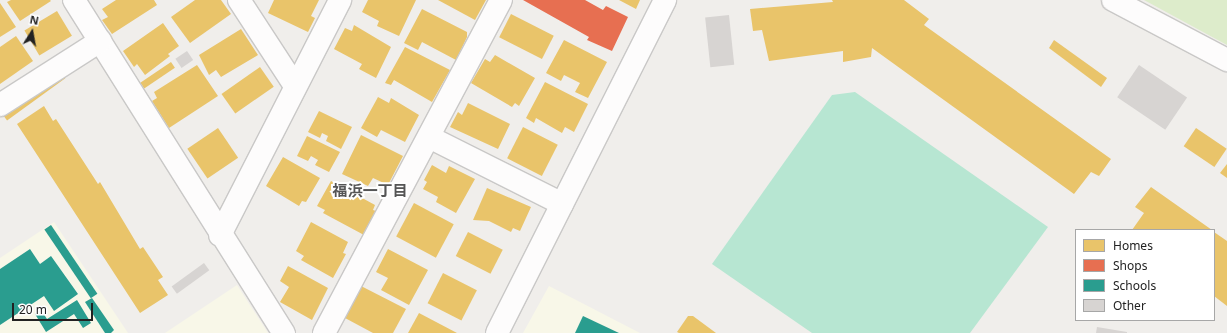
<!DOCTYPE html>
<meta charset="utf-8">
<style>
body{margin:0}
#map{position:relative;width:1227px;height:333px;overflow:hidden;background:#f0eeeb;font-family:"Noto Sans","Noto Sans JP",sans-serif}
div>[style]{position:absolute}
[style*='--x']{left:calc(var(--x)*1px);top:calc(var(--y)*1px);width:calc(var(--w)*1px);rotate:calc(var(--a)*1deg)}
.education>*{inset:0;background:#f8f7e8}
.grass>*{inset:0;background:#ddeccb}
.pitch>*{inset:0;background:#b7e6d2}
.homes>*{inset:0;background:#e9c46a;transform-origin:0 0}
.shops>*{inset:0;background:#e76f51}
.schools>*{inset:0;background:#2a9d8f;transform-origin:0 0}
.building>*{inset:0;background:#d7d4d2;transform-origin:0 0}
.roads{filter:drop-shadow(1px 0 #c9c8c7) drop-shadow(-1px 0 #c9c8c7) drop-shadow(0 1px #c9c8c7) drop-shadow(0 -1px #c9c8c7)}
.minor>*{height:22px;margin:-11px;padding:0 11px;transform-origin:11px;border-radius:11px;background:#fdfcfc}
.tertiary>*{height:22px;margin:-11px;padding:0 11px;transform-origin:11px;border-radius:11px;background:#fdfcfc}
span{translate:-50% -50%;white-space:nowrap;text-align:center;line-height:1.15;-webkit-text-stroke:4px #fff;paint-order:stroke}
.neighbourhood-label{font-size:15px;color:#555;font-weight:700}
.legend{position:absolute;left:1075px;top:229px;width:140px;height:92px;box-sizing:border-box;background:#fff;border:1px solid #a7a7a7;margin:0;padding:5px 7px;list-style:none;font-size:12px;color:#222}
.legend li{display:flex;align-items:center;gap:8px;height:20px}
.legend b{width:20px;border:1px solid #a7a7a7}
.north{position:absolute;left:12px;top:12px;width:40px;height:40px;-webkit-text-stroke:3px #fff;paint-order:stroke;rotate:11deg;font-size:11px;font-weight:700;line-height:16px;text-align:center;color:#222}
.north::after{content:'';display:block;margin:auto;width:14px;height:18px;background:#222;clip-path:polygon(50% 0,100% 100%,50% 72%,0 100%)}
.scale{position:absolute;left:12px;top:303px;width:81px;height:18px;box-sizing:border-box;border:2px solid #222;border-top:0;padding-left:5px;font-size:12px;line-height:14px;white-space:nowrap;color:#222;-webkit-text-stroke:3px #fff;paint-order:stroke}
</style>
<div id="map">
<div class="education">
<i style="clip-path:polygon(54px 222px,128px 333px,0 333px,0 258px)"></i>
<i style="clip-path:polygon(237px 285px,268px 333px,165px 333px)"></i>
<i style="clip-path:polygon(549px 286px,640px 333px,523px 333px)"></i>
</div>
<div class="grass">
<i style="clip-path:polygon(1144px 0,1227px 0,1227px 45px)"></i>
</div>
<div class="pitch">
<i style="clip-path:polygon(855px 92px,1048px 227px,970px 333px,812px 333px,712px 264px,832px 95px)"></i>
</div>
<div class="homes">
<i style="clip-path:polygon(11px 0,50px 0,51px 1px,20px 21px,7px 2px)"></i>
<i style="clip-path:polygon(116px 0,154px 0,157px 5px,112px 34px,102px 20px,108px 17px,102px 9px)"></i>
<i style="clip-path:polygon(195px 0,221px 0,231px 14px,190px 43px,171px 17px)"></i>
<i style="clip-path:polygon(274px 0,319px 0,311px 16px,315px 18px,308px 32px,268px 13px)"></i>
<i style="clip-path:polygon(368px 0,416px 0,399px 36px,377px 26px,379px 21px,362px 12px)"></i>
<i style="clip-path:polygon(438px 0,486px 0,475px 20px)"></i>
<i style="clip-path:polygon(619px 0,640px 0,636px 9px)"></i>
<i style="clip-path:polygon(832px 0,904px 0,929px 19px,924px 25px,1111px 159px,1099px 176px,1091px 172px,1074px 194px,872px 48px,871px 57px,843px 62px,843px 51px,769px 61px,762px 30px,753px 31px,750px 9px,833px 2px)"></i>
<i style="clip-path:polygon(0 3px,16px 27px,0 37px)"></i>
<i style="clip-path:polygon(422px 9px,467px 32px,467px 37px,456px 60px,422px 42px,418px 50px,404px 43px)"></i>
<i style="left:57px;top:11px;width:29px;height:38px;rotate:59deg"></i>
<i style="left:511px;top:14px;width:48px;height:26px;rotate:27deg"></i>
<i style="clip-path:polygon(163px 23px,179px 46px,168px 54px,170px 56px,145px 75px,137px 64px,134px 67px,123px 51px)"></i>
<i style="clip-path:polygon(354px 25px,391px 47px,376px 78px,359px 69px,362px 64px,334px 49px,345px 28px,352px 31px)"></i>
<i style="clip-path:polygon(241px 29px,258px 55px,221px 77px,216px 70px,209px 75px,199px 55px)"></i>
<i style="clip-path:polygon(16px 36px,33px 61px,0 84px,0 47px)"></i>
<i style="clip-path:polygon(564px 40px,607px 62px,588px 98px,575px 92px,580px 83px,564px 75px,561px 81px,546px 73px)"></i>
<i style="clip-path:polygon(1054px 40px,1107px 78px,1101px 87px,1049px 48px)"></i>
<i style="clip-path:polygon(405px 47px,450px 70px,432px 102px,394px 80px,391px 85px,385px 83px)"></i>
<i style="clip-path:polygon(495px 55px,535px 78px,519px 106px,515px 103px,512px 107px,471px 83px,485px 59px,490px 62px)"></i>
<i style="left:171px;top:62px;width:7px;height:37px;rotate:56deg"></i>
<i style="clip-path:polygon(197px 65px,218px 96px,169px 128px,152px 101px,157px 98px,154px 92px)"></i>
<i style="left:260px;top:67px;width:24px;height:47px;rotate:55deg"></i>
<i style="left:60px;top:71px;width:9px;height:72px;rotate:54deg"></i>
<i style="clip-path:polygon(545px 82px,588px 104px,574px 132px,565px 127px,562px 133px,536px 118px,534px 123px,526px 118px)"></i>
<i style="clip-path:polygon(378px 97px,389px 103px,391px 98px,419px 115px,405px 142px,381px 130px,377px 137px,361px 128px)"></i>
<i style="clip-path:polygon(468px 103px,510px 124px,498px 149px,450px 127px,458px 112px,462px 115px)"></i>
<i style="clip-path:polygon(44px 106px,53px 121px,56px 119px,98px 184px,100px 182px,140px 249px,143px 247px,163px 277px,158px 280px,168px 295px,140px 313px,17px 124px)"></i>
<i style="clip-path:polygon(319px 111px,352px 127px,341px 149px,326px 141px,328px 136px,322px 133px,320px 138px,308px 132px)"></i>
<i style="left:523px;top:127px;width:39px;height:35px;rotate:27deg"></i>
<i style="left:218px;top:128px;width:36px;height:37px;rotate:56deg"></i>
<i style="left:1196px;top:128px;width:37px;height:22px;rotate:34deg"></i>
<i style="clip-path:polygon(361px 135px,403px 156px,388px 185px,373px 178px,368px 186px,342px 174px)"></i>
<i style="clip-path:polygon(307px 136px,340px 152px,329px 172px,315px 165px,318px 160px,311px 156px,308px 161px,297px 156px)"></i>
<i style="clip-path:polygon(283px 157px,320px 178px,306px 202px,302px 201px,299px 206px,266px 186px)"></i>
<i style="clip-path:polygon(1227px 164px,1227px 178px,1220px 173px)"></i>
<i style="clip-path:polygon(432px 165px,446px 173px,449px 166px,475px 179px,456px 213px,436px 202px,438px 197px,423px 189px,427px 182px,424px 180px)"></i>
<i style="clip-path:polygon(331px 181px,375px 205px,373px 210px,376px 211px,364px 235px,323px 213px,325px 210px,317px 206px)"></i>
<i style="clip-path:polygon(1151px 187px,1212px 230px,1132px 230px,1144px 213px,1135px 207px)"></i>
<i style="clip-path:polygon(487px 188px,531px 207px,520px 231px,513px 228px,511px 232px,489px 221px,473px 220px)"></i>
<i style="left:414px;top:203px;width:45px;height:38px;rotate:28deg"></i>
<i style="clip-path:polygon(311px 222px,348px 242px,343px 253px,346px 254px,333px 278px,301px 260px,304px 256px,296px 251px)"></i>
<i style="left:468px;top:232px;width:39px;height:27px;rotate:27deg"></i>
<i style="clip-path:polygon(1214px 232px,1227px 241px,1227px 306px,1214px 296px)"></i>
<i style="clip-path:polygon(388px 249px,428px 270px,409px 305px,381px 290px,388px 278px,376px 272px)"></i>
<i style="clip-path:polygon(288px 266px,328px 288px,312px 320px,280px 302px,289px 287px,280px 281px)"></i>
<i style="left:443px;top:273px;width:38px;height:34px;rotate:27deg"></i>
<i style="clip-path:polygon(361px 286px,406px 309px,393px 333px,373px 333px,345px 318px)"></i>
<i style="clip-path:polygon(419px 313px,457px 333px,408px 333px)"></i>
<i style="clip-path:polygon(688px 316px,693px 316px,716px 333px,679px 333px,677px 332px)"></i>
</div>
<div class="shops">
<i style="clip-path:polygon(523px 0,585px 0,603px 10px,606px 6px,628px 17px,612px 51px,587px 40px,589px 37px)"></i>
</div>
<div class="schools">
<i style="left:51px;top:225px;width:83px;height:8px;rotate:56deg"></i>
<i style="clip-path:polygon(30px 249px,40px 264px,51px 256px,78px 294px,54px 311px,44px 296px,0 325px,0 269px)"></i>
<i style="clip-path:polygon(92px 298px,114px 330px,111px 333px,105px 333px,85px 302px)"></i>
<i style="clip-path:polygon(77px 300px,91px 323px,83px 328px,74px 314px,46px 332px,35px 314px,41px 310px,47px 319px)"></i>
<i style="clip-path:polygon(583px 316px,619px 333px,575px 333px)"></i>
</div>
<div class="building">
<i style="left:729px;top:15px;width:50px;height:24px;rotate:84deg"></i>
<i style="left:187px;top:51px;width:11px;height:14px;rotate:56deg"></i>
<i style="left:1139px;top:65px;width:58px;height:39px;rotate:34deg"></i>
<i style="left:204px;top:263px;width:9px;height:40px;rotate:54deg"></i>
<i style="clip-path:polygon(1097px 327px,1127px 332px,1127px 333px,1096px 333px)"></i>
</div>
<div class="roads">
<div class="minor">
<i style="--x:74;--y:0;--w:394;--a:57.8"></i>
<i style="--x:239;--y:0;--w:103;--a:56.9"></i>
<i style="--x:0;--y:105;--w:119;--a:-32.6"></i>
<i style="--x:429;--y:137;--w:149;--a:26.7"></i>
<i style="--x:220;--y:235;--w:264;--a:-62.9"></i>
<i style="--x:324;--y:333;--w:377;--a:-62"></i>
</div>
<div class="tertiary">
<i style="--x:1113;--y:0;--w:129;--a:27.8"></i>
<i style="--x:497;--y:333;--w:373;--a:-63.2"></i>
</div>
</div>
<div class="neighbourhood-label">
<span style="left:370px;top:191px">福浜一丁目</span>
</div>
<ul class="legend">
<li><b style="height:11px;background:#e9c46a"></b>Homes</li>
<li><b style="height:11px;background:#e76f51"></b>Shops</li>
<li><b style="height:11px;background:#2a9d8f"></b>Schools</li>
<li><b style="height:11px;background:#d7d4d2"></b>Other</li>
</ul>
<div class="north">N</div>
<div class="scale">20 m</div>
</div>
